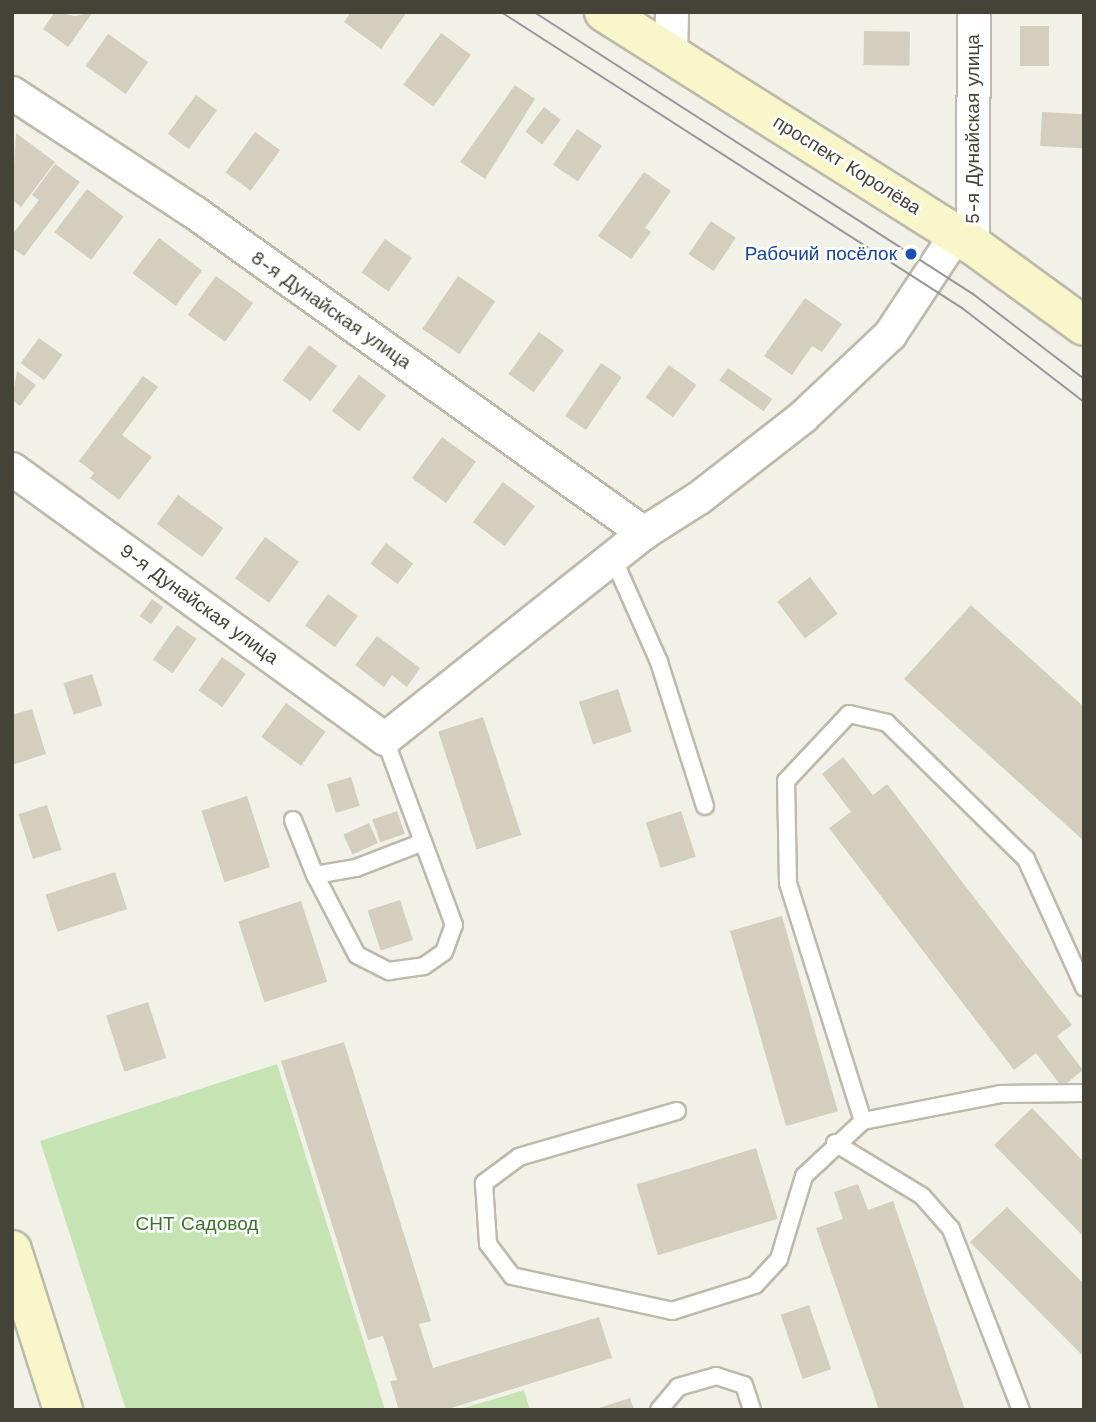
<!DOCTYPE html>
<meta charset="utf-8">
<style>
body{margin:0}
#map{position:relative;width:1096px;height:1422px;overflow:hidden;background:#f2f1e8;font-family:"Work Sans",sans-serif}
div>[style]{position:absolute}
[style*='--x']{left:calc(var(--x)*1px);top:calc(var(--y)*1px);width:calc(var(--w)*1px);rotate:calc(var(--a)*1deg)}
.green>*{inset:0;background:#c6e3b4}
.building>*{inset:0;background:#d3cebe;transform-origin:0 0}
.roads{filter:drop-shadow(2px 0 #bdbaab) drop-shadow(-2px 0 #bdbaab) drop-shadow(0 2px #bdbaab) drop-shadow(0 -2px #bdbaab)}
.lane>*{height:16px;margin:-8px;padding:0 8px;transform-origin:8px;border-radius:8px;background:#fff}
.street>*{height:32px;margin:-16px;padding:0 16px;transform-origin:16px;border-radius:16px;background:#fff}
.secondary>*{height:38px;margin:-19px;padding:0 19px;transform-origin:19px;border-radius:19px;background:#f9f6ca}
.tram>*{height:2px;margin:-1px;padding:0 1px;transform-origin:1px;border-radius:1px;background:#969696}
.dots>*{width:19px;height:19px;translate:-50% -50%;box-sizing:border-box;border:4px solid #fff;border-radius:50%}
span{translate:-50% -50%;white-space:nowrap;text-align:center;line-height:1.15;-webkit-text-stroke:5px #fff;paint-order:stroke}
.street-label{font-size:19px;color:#454237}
.transit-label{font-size:19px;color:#164399}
.right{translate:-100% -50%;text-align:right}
.park-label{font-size:19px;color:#3d7130}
.frame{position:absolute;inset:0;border:14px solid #454237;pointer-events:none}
</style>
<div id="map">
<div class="green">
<i style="clip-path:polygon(277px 1064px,385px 1410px,126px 1410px,40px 1141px)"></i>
<i style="clip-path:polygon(524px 1390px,530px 1410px,457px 1410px)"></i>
</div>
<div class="building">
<i style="clip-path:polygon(55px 12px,75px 16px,93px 12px,68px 47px,43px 29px)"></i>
<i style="clip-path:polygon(351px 12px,407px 12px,381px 49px,344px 22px)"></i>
<i style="left:1020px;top:26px;width:29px;height:40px"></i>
<i style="left:864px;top:31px;width:46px;height:34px;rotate:1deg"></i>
<i style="left:441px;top:33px;width:37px;height:64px;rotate:36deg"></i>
<i style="left:108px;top:34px;width:49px;height:39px;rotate:35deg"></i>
<i style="clip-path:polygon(515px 85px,535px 99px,485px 179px,460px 162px)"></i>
<i style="left:196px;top:95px;width:26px;height:48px;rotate:36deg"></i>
<i style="left:544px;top:107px;width:21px;height:31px;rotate:37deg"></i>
<i style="left:1042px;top:112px;width:42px;height:34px;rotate:3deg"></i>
<i style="left:577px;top:129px;width:30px;height:43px;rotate:34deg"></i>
<i style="left:255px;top:132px;width:31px;height:50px;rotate:36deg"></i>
<i style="clip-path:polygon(16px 133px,55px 162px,21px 207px,12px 200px)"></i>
<i style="clip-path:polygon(55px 164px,80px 182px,24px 256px,12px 248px,12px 235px,39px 200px,32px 195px)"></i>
<i style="clip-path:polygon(644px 172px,671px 191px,645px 228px,651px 232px,631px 259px,598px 236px)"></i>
<i style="left:87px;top:189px;width:46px;height:54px;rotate:37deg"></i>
<i style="left:711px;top:221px;width:30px;height:40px;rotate:34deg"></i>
<i style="left:159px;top:238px;width:54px;height:44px;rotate:37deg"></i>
<i style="left:385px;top:239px;width:33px;height:41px;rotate:35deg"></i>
<i style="left:216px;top:276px;width:46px;height:48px;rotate:36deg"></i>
<i style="left:458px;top:276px;width:45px;height:64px;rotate:34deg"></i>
<i style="clip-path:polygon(805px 298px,842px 324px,822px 352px,812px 346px,792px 375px,764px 356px)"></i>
<i style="left:539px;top:332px;width:31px;height:52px;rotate:36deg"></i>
<i style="left:39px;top:338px;width:29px;height:31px;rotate:36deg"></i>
<i style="left:309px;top:345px;width:35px;height:44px;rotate:37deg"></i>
<i style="left:601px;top:363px;width:25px;height:64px;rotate:34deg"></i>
<i style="left:669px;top:365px;width:34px;height:40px;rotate:36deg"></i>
<i style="left:728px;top:368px;width:54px;height:15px;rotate:35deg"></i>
<i style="clip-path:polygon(17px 371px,36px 385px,20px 406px,12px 400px)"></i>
<i style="left:359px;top:375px;width:34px;height:45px;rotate:37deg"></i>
<i style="clip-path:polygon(143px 376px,158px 387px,122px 435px,152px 457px,119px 500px,90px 478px,94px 473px,79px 461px)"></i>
<i style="left:442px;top:437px;width:42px;height:51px;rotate:36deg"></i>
<i style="left:503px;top:482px;width:40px;height:50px;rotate:37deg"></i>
<i style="left:178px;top:495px;width:56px;height:36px;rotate:36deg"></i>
<i style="left:265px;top:537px;width:42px;height:51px;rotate:36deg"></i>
<i style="left:386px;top:543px;width:34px;height:26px;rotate:37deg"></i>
<i style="left:810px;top:577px;width:46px;height:41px;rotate:53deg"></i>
<i style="left:328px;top:594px;width:37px;height:39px;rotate:36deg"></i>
<i style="left:152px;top:599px;width:14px;height:21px;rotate:36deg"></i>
<i style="clip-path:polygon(971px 605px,1084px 707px,1084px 841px,904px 679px)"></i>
<i style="left:177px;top:625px;width:24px;height:42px;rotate:35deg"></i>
<i style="clip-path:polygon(377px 636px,420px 668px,407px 687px,392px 675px,384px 687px,355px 665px)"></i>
<i style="left:222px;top:657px;width:29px;height:41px;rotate:35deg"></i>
<i style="left:92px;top:674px;width:33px;height:30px;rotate:72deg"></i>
<i style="left:618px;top:689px;width:45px;height:41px;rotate:72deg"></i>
<i style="left:286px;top:703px;width:49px;height:42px;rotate:36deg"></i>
<i style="clip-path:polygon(32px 709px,46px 754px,12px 765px,12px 715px)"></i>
<i style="left:483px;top:717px;width:124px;height:47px;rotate:72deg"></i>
<i style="clip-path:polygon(843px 757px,873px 795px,887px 784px,1072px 1025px,1057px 1036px,1083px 1070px,1062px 1087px,1036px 1053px,1014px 1070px,829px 828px,851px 812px,822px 774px)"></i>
<i style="left:351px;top:777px;width:30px;height:25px;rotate:73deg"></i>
<i style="left:247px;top:796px;width:75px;height:48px;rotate:72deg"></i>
<i style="left:47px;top:805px;width:47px;height:30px;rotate:72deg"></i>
<i style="left:397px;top:811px;width:24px;height:26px;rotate:71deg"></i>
<i style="left:681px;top:811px;width:48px;height:37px;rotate:72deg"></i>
<i style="left:369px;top:823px;width:22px;height:28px;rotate:66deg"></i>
<i style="left:115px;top:872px;width:39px;height:73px;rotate:72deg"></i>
<i style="left:400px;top:900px;width:42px;height:34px;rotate:72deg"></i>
<i style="left:301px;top:901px;width:85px;height:66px;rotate:72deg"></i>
<i style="left:782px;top:916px;width:203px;height:54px;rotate:74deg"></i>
<i style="left:148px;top:1002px;width:59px;height:44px;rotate:72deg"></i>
<i style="clip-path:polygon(344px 1042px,431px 1321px,419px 1324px,433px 1368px,599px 1317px,612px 1358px,445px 1410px,399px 1410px,390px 1381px,397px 1380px,383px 1336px,368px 1340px,281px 1061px)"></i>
<i style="clip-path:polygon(1032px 1108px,1084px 1162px,1084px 1237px,994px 1145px)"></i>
<i style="left:756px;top:1148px;width:74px;height:125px;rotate:73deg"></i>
<i style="clip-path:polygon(858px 1184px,868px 1210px,893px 1201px,965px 1410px,879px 1410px,816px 1228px,843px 1219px,834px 1192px)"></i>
<i style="clip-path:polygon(1007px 1207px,1084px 1284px,1084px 1357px,970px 1242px)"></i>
<i style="left:809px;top:1305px;width:68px;height:30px;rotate:71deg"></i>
<i style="clip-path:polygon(630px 1398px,634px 1410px,596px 1410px,596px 1409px)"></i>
</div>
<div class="roads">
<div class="lane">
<i style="--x:613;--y:558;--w:114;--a:66.1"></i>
<i style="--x:659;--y:662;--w:151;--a:72.3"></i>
<i style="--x:293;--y:820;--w:59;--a:68.2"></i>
<i style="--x:315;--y:875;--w:90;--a:62.3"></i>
<i style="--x:357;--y:955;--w:36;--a:27"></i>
<i style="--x:389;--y:971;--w:35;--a:-8"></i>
<i style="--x:424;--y:966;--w:24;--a:-35"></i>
<i style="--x:444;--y:952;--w:29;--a:-70"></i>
<i style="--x:454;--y:925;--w:198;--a:-110.4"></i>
<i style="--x:315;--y:875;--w:42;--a:-9.7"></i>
<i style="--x:356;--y:868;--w:72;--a:-21.2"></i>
<i style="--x:677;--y:1111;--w:165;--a:163.8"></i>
<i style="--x:519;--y:1157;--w:44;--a:143.4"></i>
<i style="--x:484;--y:1183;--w:61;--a:86.2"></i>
<i style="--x:488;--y:1244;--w:40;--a:53"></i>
<i style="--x:512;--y:1276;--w:164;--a:12.3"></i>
<i style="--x:672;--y:1311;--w:87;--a:-17.4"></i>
<i style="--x:755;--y:1285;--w:35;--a:-47"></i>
<i style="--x:779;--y:1259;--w:87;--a:-73.2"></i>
<i style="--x:804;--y:1176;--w:81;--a:-43"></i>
<i style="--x:863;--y:1121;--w:140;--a:-11.1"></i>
<i style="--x:1000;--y:1094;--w:84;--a:-0.7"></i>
<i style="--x:863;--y:1121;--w:250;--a:-107.5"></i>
<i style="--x:788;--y:883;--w:102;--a:-91.1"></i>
<i style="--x:786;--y:781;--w:92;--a:-46.8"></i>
<i style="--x:849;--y:714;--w:39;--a:13"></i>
<i style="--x:887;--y:723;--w:194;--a:44.4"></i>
<i style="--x:1026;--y:859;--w:141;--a:65.6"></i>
<i style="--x:835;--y:1143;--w:102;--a:31.3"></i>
<i style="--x:922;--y:1196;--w:44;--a:48.7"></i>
<i style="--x:951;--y:1229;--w:194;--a:68.9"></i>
<i style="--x:659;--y:1410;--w:30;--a:-50"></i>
<i style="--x:678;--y:1387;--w:40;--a:-16"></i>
<i style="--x:716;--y:1376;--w:29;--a:18"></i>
<i style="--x:744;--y:1385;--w:26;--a:72"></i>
</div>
<div class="street">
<i style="--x:671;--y:54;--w:42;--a:-88.6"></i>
<i style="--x:12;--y:93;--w:217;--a:33.2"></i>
<i style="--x:194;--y:212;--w:553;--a:35.5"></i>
<i style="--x:973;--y:245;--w:233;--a:-89.8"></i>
<i style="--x:12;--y:469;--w:460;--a:35.9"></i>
<i style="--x:385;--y:739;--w:331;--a:-38.5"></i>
<i style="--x:644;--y:533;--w:65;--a:-32.5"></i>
<i style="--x:699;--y:498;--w:132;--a:-37.9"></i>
<i style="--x:803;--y:417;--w:120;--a:-43.3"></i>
<i style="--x:890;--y:335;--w:120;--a:-56.6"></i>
</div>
<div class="secondary">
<i style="--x:604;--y:12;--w:436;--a:32.3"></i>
<i style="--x:973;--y:245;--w:137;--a:36.1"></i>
<i style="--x:12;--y:1250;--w:168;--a:72.3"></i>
</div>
</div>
<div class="tram">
<i style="--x:501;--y:12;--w:548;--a:32.7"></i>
<i style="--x:962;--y:308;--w:154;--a:37.6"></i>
<i style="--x:534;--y:12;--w:522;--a:32.72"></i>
<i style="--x:973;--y:294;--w:140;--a:37.4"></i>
</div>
<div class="dots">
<i style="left:911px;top:254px;background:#1a4fb4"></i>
</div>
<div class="street-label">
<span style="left:973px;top:129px;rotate:-90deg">5-я Дунайская улица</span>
<span style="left:847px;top:165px;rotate:32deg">проспект Королёва</span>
<span style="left:331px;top:310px;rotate:35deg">8-я Дунайская улица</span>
<span style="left:199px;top:604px;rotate:36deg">9-я Дунайская улица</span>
</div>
<div class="transit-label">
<span class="right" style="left:897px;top:254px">Рабочий посёлок</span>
</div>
<div class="park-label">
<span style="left:197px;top:1224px">СНТ Садовод</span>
</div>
<div class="frame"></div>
</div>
